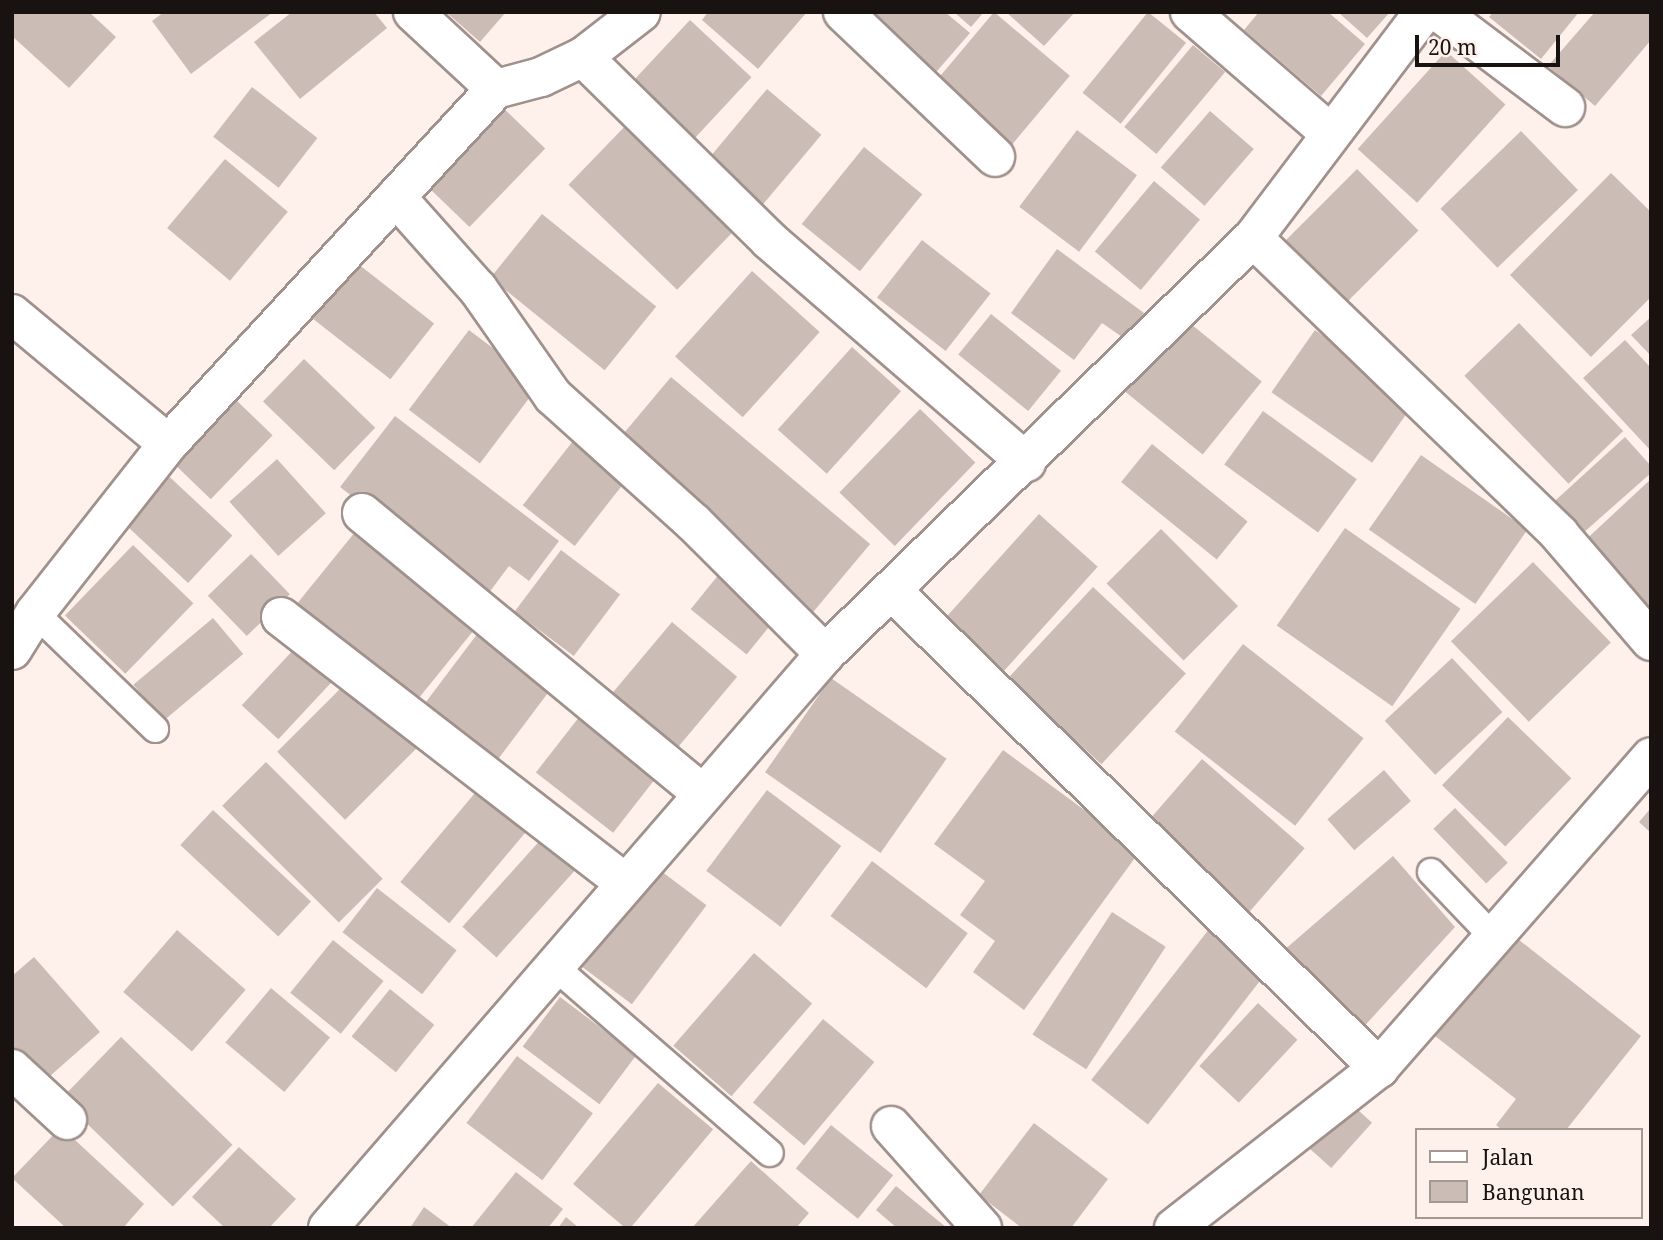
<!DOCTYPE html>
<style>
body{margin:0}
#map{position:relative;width:1663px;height:1240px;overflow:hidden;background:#fef1ec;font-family:"Noto Serif",serif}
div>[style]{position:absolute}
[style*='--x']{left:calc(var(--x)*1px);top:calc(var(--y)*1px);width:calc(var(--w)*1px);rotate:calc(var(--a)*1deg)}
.building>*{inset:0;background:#cbbcb5;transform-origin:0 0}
.roads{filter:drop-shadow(2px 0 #a0918c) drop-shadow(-2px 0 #a0918c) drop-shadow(0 2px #a0918c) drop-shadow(0 -2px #a0918c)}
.service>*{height:26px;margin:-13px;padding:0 13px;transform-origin:13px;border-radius:13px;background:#fff}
.minor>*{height:38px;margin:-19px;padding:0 19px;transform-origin:19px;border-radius:19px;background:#fff}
span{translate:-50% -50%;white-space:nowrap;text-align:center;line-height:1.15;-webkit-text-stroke:7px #fef1ec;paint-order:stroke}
.frame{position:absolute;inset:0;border:14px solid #181311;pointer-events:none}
.legend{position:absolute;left:1415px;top:1128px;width:228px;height:91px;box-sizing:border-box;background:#fef1ec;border:2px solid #a29894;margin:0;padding:9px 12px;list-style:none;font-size:21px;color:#181311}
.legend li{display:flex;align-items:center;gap:14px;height:35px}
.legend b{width:35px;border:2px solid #a29894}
.scale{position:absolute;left:1415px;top:35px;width:145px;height:32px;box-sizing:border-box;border:4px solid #181311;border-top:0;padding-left:9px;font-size:21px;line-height:24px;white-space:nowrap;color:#181311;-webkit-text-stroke:5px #fef1ec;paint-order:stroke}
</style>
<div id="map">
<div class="building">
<i style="clip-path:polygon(12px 12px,89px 12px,116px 37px,69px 88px,12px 36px)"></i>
<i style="clip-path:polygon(164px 12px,273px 12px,191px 74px,152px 21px)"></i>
<i style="clip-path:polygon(292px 12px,374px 12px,387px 28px,300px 99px,254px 42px)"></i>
<i style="clip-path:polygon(446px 12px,506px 12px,480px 42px)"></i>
<i style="clip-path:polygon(708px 12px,807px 12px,758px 69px,702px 20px)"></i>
<i style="clip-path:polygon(856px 12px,945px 12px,970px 33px,931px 78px)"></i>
<i style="clip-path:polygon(954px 12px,984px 12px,971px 27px)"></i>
<i style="left:994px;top:12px;width:99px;height:96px;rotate:40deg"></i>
<i style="clip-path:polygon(1006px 12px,1075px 12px,1044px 46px)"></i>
<i style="left:1148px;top:12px;width:49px;height:104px;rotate:39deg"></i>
<i style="clip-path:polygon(1259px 12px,1328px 12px,1365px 44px,1321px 96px,1244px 30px)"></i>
<i style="clip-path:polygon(1338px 12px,1390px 12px,1367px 38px)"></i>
<i style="clip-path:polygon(1493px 12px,1579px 12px,1541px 59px,1489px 17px)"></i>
<i style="clip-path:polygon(1595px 12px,1651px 12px,1651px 40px,1595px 106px,1548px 66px)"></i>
<i style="left:690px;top:20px;width:84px;height:88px;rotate:43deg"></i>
<i style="left:1193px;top:45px;width:42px;height:107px;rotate:40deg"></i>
<i style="left:1446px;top:51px;width:80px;height:132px;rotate:42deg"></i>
<i style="left:252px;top:87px;width:83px;height:63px;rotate:38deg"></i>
<i style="left:767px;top:89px;width:71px;height:93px;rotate:40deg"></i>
<i style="left:497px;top:102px;width:67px;height:109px;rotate:44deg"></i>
<i style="left:1210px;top:111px;width:58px;height:75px;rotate:41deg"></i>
<i style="left:631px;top:120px;width:151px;height:90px;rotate:44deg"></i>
<i style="left:1077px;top:130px;width:75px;height:96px;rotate:37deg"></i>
<i style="left:1521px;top:131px;width:82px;height:112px;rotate:46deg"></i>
<i style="left:864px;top:147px;width:75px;height:99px;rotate:39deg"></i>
<i style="left:225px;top:159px;width:82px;height:90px;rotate:40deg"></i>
<i style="left:1357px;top:169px;width:87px;height:101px;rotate:45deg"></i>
<i style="clip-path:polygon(1611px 173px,1651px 212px,1651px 297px,1591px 357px,1510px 275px)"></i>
<i style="left:1154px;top:181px;width:60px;height:92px;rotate:40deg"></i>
<i style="left:542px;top:214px;width:147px;height:82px;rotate:39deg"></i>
<i style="left:922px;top:240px;width:87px;height:73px;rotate:38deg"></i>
<i style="clip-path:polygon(1057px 249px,1144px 313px,1125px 339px,1102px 323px,1074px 360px,1011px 313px)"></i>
<i style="left:353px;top:260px;width:103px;height:71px;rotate:38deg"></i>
<i style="left:752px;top:271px;width:91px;height:115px;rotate:42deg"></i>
<i style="left:991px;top:314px;width:90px;height:52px;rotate:39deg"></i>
<i style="left:1181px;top:316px;width:104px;height:94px;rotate:39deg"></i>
<i style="clip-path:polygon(1651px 317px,1651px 356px,1631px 335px)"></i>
<i style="left:1519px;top:323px;width:150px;height:76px;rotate:46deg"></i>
<i style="left:469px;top:330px;width:89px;height:100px;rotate:37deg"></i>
<i style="left:1315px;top:330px;width:123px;height:76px;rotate:35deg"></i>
<i style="clip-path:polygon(1625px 340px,1651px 368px,1651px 451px,1583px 378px)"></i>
<i style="left:852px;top:347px;width:66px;height:111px;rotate:42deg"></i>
<i style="left:304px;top:359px;width:99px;height:59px;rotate:44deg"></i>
<i style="left:671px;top:377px;width:260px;height:92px;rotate:40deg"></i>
<i style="left:233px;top:397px;width:55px;height:89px;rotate:44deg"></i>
<i style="left:920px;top:409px;width:77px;height:116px;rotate:44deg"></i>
<i style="left:1263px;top:411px;width:116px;height:66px;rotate:36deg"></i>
<i style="clip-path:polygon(395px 416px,559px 541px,529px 581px,509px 566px,485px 598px,340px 487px)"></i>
<i style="left:580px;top:432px;width:66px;height:93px;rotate:38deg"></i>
<i style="clip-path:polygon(1625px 437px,1651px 466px,1651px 473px,1574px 541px,1546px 509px)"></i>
<i style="left:1152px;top:444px;width:123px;height:49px;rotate:39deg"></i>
<i style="left:1421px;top:455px;width:130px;height:91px;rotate:35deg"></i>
<i style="left:277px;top:459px;width:73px;height:64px;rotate:48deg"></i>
<i style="left:160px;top:468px;width:99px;height:65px;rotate:43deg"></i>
<i style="clip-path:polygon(1651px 479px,1651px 624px,1579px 546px)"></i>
<i style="left:1039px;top:514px;width:79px;height:147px;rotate:42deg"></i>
<i style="left:364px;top:521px;width:154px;height:122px;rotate:39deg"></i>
<i style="left:1345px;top:528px;width:141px;height:119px;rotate:35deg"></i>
<i style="left:1161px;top:529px;width:109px;height:77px;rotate:45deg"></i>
<i style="left:133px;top:545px;width:84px;height:98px;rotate:44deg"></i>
<i style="left:561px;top:550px;width:74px;height:77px;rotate:37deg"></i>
<i style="left:251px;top:554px;width:56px;height:60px;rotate:46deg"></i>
<i style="left:1533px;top:562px;width:112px;height:114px;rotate:46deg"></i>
<i style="left:724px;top:568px;width:72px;height:53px;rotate:39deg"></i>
<i style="left:1093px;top:587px;width:127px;height:124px;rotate:43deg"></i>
<i style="left:213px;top:618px;width:47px;height:104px;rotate:50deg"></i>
<i style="left:487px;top:621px;width:92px;height:114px;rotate:37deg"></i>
<i style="left:672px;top:622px;width:85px;height:95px;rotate:40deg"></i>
<i style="left:1243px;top:644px;width:153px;height:111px;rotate:38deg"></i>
<i style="left:297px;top:646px;width:50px;height:81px;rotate:43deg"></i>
<i style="left:1452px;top:658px;width:74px;height:92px;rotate:47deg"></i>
<i style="left:831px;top:678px;width:141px;height:115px;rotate:35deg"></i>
<i style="left:350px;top:679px;width:96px;height:103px;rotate:45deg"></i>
<i style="left:587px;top:707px;width:98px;height:83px;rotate:38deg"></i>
<i style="left:1508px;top:717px;width:88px;height:95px;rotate:44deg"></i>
<i style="clip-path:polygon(1003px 750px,1140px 851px,1024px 1010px,973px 972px,995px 941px,960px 915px,985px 881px,934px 844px)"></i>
<i style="left:1202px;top:759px;width:136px;height:86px;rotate:41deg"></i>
<i style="left:266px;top:762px;width:165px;height:62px;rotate:45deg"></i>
<i style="left:1384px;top:770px;width:41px;height:75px;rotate:49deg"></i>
<i style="left:480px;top:787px;width:64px;height:124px;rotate:40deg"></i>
<i style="left:767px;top:790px;width:93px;height:101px;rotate:37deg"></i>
<i style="left:1455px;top:808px;width:76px;height:30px;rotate:46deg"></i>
<i style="clip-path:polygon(1651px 808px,1651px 833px,1639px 822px)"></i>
<i style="left:213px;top:810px;width:134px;height:48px;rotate:43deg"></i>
<i style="left:544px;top:836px;width:46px;height:122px;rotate:42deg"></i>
<i style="clip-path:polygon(1393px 856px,1455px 927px,1358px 1033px,1283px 951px)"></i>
<i style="left:872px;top:861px;width:120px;height:69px;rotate:37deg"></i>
<i style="left:649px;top:862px;width:72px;height:124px;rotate:37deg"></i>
<i style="left:377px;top:888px;width:101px;height:56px;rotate:38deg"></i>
<i style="left:1112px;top:912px;width:64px;height:146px;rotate:33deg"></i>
<i style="left:1210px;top:928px;width:72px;height:193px;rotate:38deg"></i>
<i style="left:177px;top:930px;width:91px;height:82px;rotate:41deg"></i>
<i style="clip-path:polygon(1514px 936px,1641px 1036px,1566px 1130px,1502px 1130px,1496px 1125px,1516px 1099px,1435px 1036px)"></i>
<i style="left:333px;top:940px;width:65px;height:68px;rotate:39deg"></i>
<i style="left:754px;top:953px;width:77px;height:123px;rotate:41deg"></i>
<i style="clip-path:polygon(34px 957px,100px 1032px,42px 1083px,12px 1049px,12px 976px)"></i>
<i style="left:271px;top:988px;width:77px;height:71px;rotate:40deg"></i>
<i style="left:390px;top:989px;width:57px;height:61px;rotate:39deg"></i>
<i style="left:560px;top:997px;width:96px;height:62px;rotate:37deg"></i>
<i style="left:1258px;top:1003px;width:54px;height:86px;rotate:43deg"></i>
<i style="left:823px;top:1019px;width:67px;height:109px;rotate:40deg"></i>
<i style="left:121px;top:1037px;width:155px;height:86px;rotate:44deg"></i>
<i style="left:517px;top:1056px;width:95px;height:84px;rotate:37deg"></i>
<i style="left:658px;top:1083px;width:72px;height:132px;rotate:40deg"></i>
<i style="left:1349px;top:1102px;width:31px;height:61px;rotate:42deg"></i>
<i style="clip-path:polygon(1034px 1123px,1108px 1179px,1071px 1228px,1022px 1228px,979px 1195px)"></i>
<i style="left:831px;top:1125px;width:80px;height:56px;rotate:39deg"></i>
<i style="clip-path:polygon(61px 1127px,144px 1204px,123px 1228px,66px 1228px,12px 1178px)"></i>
<i style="clip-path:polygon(239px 1147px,296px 1199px,269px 1228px,225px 1228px,192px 1197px)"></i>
<i style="clip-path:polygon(751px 1161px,809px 1213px,796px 1228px,692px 1228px)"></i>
<i style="clip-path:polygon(516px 1172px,563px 1209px,548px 1228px,471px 1228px)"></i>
<i style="clip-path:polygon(896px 1186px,947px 1228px,897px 1228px,876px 1210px)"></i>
<i style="clip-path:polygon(424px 1207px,452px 1228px,410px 1228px)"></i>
<i style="clip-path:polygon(566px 1217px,579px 1228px,558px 1228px)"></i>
</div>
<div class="roads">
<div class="service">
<i style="--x:35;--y:613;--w:167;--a:44"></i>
<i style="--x:1431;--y:872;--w:91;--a:46.3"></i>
<i style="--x:555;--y:967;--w:284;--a:40.9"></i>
</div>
<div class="minor">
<i style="--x:413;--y:12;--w:113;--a:42.9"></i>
<i style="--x:843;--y:12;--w:210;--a:43.6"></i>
<i style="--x:1190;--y:12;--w:186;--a:40.9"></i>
<i style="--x:1439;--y:12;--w:158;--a:37"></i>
<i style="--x:583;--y:57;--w:261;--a:44.5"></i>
<i style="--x:769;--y:240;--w:340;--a:40.8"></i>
<i style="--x:396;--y:197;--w:123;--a:48.3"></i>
<i style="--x:478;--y:289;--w:131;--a:55"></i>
<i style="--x:553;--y:396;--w:188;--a:42"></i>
<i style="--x:693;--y:522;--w:187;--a:45"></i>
<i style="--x:1253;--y:238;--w:426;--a:44"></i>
<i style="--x:1559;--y:534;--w:141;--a:49.3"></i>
<i style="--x:12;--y:314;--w:203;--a:39.8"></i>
<i style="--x:362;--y:513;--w:442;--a:39.5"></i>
<i style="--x:892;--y:591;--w:682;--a:44.41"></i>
<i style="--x:281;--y:617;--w:435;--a:37.7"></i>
<i style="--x:12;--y:650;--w:44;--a:-58.1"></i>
<i style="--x:35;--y:613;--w:215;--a:-51.8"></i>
<i style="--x:168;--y:444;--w:483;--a:-47.3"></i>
<i style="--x:496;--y:89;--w:47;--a:-14.9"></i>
<i style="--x:541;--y:77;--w:47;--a:-25.5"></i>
<i style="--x:583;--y:57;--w:73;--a:-37.8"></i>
<i style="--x:12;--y:1069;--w:75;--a:42.8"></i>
<i style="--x:891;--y:1126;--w:137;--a:48.3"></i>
<i style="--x:328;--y:1228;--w:759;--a:-49.11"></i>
<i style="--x:825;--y:654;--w:597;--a:-44.19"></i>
<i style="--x:1253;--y:238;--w:283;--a:-52.9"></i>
<i style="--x:1174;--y:1228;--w:260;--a:-38"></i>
<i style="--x:1379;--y:1068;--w:413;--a:-48.8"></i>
</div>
</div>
<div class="frame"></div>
<ul class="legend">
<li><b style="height:9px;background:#fff"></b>Jalan</li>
<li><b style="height:19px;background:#cbbcb5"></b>Bangunan</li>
</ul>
<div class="scale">20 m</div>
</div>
